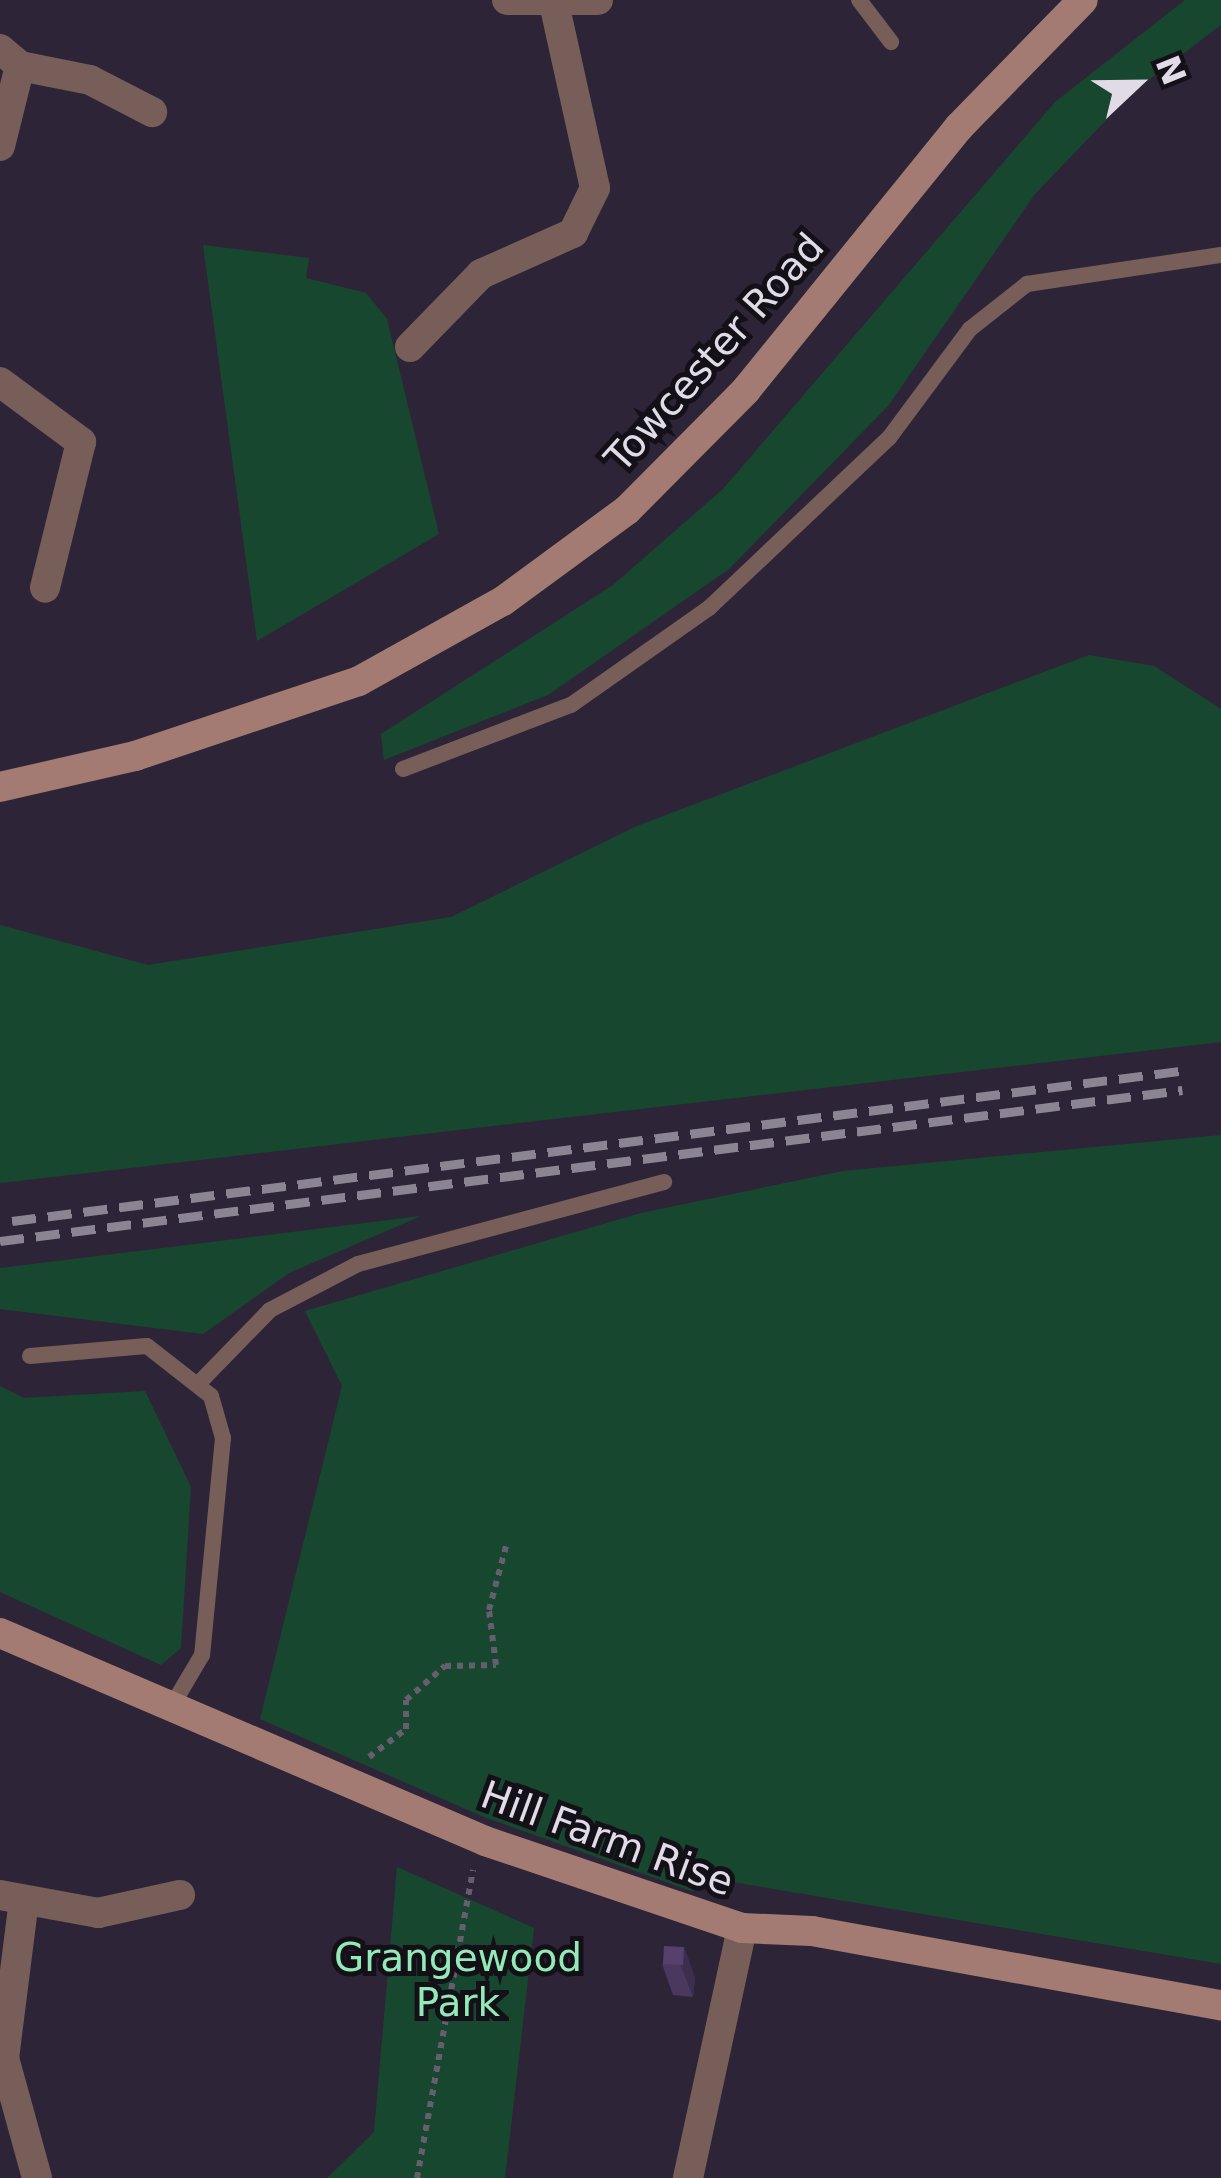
<!DOCTYPE html>
<style>
body{margin:0}
#map{position:relative;width:1221px;height:2178px;overflow:hidden;background:#2d2537;font-family:"DejaVu Sans",sans-serif}
div>[style]{position:absolute}
[style*='--x']{left:calc(var(--x)*1px);top:calc(var(--y)*1px);width:calc(var(--w)*1px);rotate:calc(var(--a)*1deg)}
.green>*{inset:0;background:#17482f}
.path>*{height:6px;margin-top:-3px;transform-origin:0;background:repeating-linear-gradient(90deg,#665e6e 0 6px,transparent 0 12px)}
.lane>*{height:16px;margin:-8px;padding:0 8px;transform-origin:8px;border-radius:8px;background:#775e58}
.street>*{height:30px;margin:-15px;padding:0 15px;transform-origin:15px;border-radius:15px;background:#775e58}
.secondary>*{height:30px;margin:-15px;padding:0 15px;transform-origin:15px;border-radius:15px;background:#a37b72}
.rail>*{height:9px;margin-top:-4.5px;transform-origin:0;background:repeating-linear-gradient(90deg,#8b8493 0 24px,transparent 0 36px)}
.wall>*{inset:0;background:#4a385e}
.shaded-wall>*{inset:0;background:#3c2e4c}
.building>*{inset:0;background:#56416d;transform-origin:0 0}
span{translate:-50% -50%;white-space:nowrap;text-align:center;line-height:1.15;-webkit-text-stroke:10px #141018;paint-order:stroke}
.street-label{font-size:39px;color:#e1dbe7}
.park-label{font-size:39px;color:#94e9b8}
.north{position:absolute;left:1077px;top:24px;width:120px;height:120px;-webkit-text-stroke:9px #141018;paint-order:stroke;rotate:68deg;font-size:33px;font-weight:700;line-height:48px;text-align:center;color:#e1dbe7}
.north::after{content:'';display:block;margin:auto;width:42px;height:54px;background:#e1dbe7;clip-path:polygon(50% 0,100% 100%,50% 72%,0 100%)}
</style>
<div id="map">
<div class="green">
<i style="clip-path:polygon(1185px 0,1221px 0,1221px 25px,1134px 91px,1035px 194px,888px 406px,729px 569px,548px 695px,384px 760px,381px 734px,613px 585px,723px 489px,1055px 102px)"></i>
<i style="clip-path:polygon(203px 245px,309px 258px,306px 278px,366px 293px,387px 319px,439px 534px,257px 641px)"></i>
<i style="clip-path:polygon(1089px 655px,1154px 666px,1221px 709px,1221px 1042px,0 1183px,0 925px,148px 965px,451px 917px,637px 826px)"></i>
<i style="clip-path:polygon(1221px 1135px,1221px 1964px,726px 1881px,691px 1891px,484px 1817px,260px 1719px,342px 1386px,305px 1311px,641px 1213px,843px 1171px)"></i>
<i style="clip-path:polygon(421px 1216px,289px 1273px,203px 1334px,0 1309px,0 1268px)"></i>
<i style="clip-path:polygon(0 1386px,24px 1398px,145px 1391px,191px 1487px,181px 1648px,161px 1665px,0 1592px)"></i>
<i style="clip-path:polygon(397px 1867px,534px 1928px,505px 2178px,327px 2178px,374px 2132px)"></i>
</div>
<div class="path">
<i style="--x:369;--y:1757;--w:46;--a:-37.1"></i>
<i style="--x:406;--y:1729;--w:29;--a:-90"></i>
<i style="--x:406;--y:1700;--w:52;--a:-41.1"></i>
<i style="--x:445;--y:1666;--w:51;--a:-1.1"></i>
<i style="--x:496;--y:1665;--w:55;--a:-97.3"></i>
<i style="--x:489;--y:1610;--w:66;--a:-75.1"></i>
<i style="--x:417;--y:2178;--w:313;--a:-79.7"></i>
</div>
<div class="lane">
<i style="--x:859;--y:0;--w:53;--a:52.7"></i>
<i style="--x:403;--y:769;--w:180;--a:-20.9"></i>
<i style="--x:571;--y:705;--w:169;--a:-35.1"></i>
<i style="--x:709;--y:608;--w:248;--a:-43.4"></i>
<i style="--x:889;--y:438;--w:136;--a:-53.4"></i>
<i style="--x:970;--y:329;--w:73;--a:-38.3"></i>
<i style="--x:1027;--y:284;--w:196;--a:-8.5"></i>
<i style="--x:30;--y:1356;--w:117;--a:-4.9"></i>
<i style="--x:147;--y:1346;--w:81;--a:38"></i>
<i style="--x:211;--y:1396;--w:44;--a:74.1"></i>
<i style="--x:223;--y:1438;--w:218;--a:95.5"></i>
<i style="--x:202;--y:1655;--w:51;--a:120.6"></i>
<i style="--x:199;--y:1383;--w:102;--a:-45.8"></i>
<i style="--x:270;--y:1310;--w:99;--a:-27.6"></i>
<i style="--x:358;--y:1264;--w:317;--a:-15"></i>
</div>
<div class="street">
<i style="--x:507;--y:0;--w:91;--a:0"></i>
<i style="--x:0;--y:49;--w:26;--a:40"></i>
<i style="--x:20;--y:66;--w:71;--a:11.3"></i>
<i style="--x:90;--y:80;--w:70;--a:27.3"></i>
<i style="--x:0;--y:146;--w:82;--a:-76"></i>
<i style="--x:410;--y:347;--w:102;--a:-45.8"></i>
<i style="--x:481;--y:274;--w:101;--a:-24"></i>
<i style="--x:573;--y:233;--w:50;--a:-63.9"></i>
<i style="--x:595;--y:188;--w:185;--a:-102.5"></i>
<i style="--x:0;--y:382;--w:101;--a:36.5"></i>
<i style="--x:81;--y:442;--w:150;--a:103.9"></i>
<i style="--x:0;--y:1895;--w:100;--a:10.4"></i>
<i style="--x:98;--y:1913;--w:84;--a:-12.4"></i>
<i style="--x:24;--y:1900;--w:159;--a:97.2"></i>
<i style="--x:4;--y:2058;--w:124;--a:74.6"></i>
<i style="--x:688;--y:2178;--w:256;--a:-77.8"></i>
</div>
<div class="secondary">
<i style="--x:0;--y:787;--w:139;--a:-12.9"></i>
<i style="--x:135;--y:756;--w:236;--a:-18.5"></i>
<i style="--x:359;--y:681;--w:165;--a:-29.1"></i>
<i style="--x:503;--y:601;--w:154;--a:-36.3"></i>
<i style="--x:627;--y:510;--w:169;--a:-45.2"></i>
<i style="--x:746;--y:390;--w:338;--a:-51"></i>
<i style="--x:959;--y:127;--w:177;--a:-45.7"></i>
<i style="--x:0;--y:1633;--w:528;--a:23.21"></i>
<i style="--x:485;--y:1841;--w:271;--a:18.7"></i>
<i style="--x:742;--y:1928;--w:70;--a:2.5"></i>
<i style="--x:812;--y:1931;--w:416;--a:10.3"></i>
</div>
<div class="rail">
<i style="--x:12;--y:1221;--w:1178;--a:-7.32"></i>
<i style="--x:0;--y:1241;--w:1192;--a:-7.28"></i>
</div>
<div class="wall">
<i style="clip-path:polygon(684px 1947px,695px 1978px,693px 1997px,673px 1995px,662px 1964px)"></i>
</div>
<div class="shaded-wall">
<i style="clip-path:polygon(684px 1947px,695px 1978px,693px 1997px,681px 1966px)"></i>
</div>
<div class="building">
<i style="left:664px;top:1946px;width:20px;height:18px;rotate:3deg"></i>
</div>
<div class="street-label">
<span style="left:715px;top:353px;rotate:-48deg">Towcester Road</span>
<span style="left:607px;top:1839px;rotate:20deg">Hill Farm Rise</span>
</div>
<div class="park-label">
<span style="left:458px;top:1981px">Grangewood<br>Park</span>
</div>
<div class="north">N</div>
</div>
